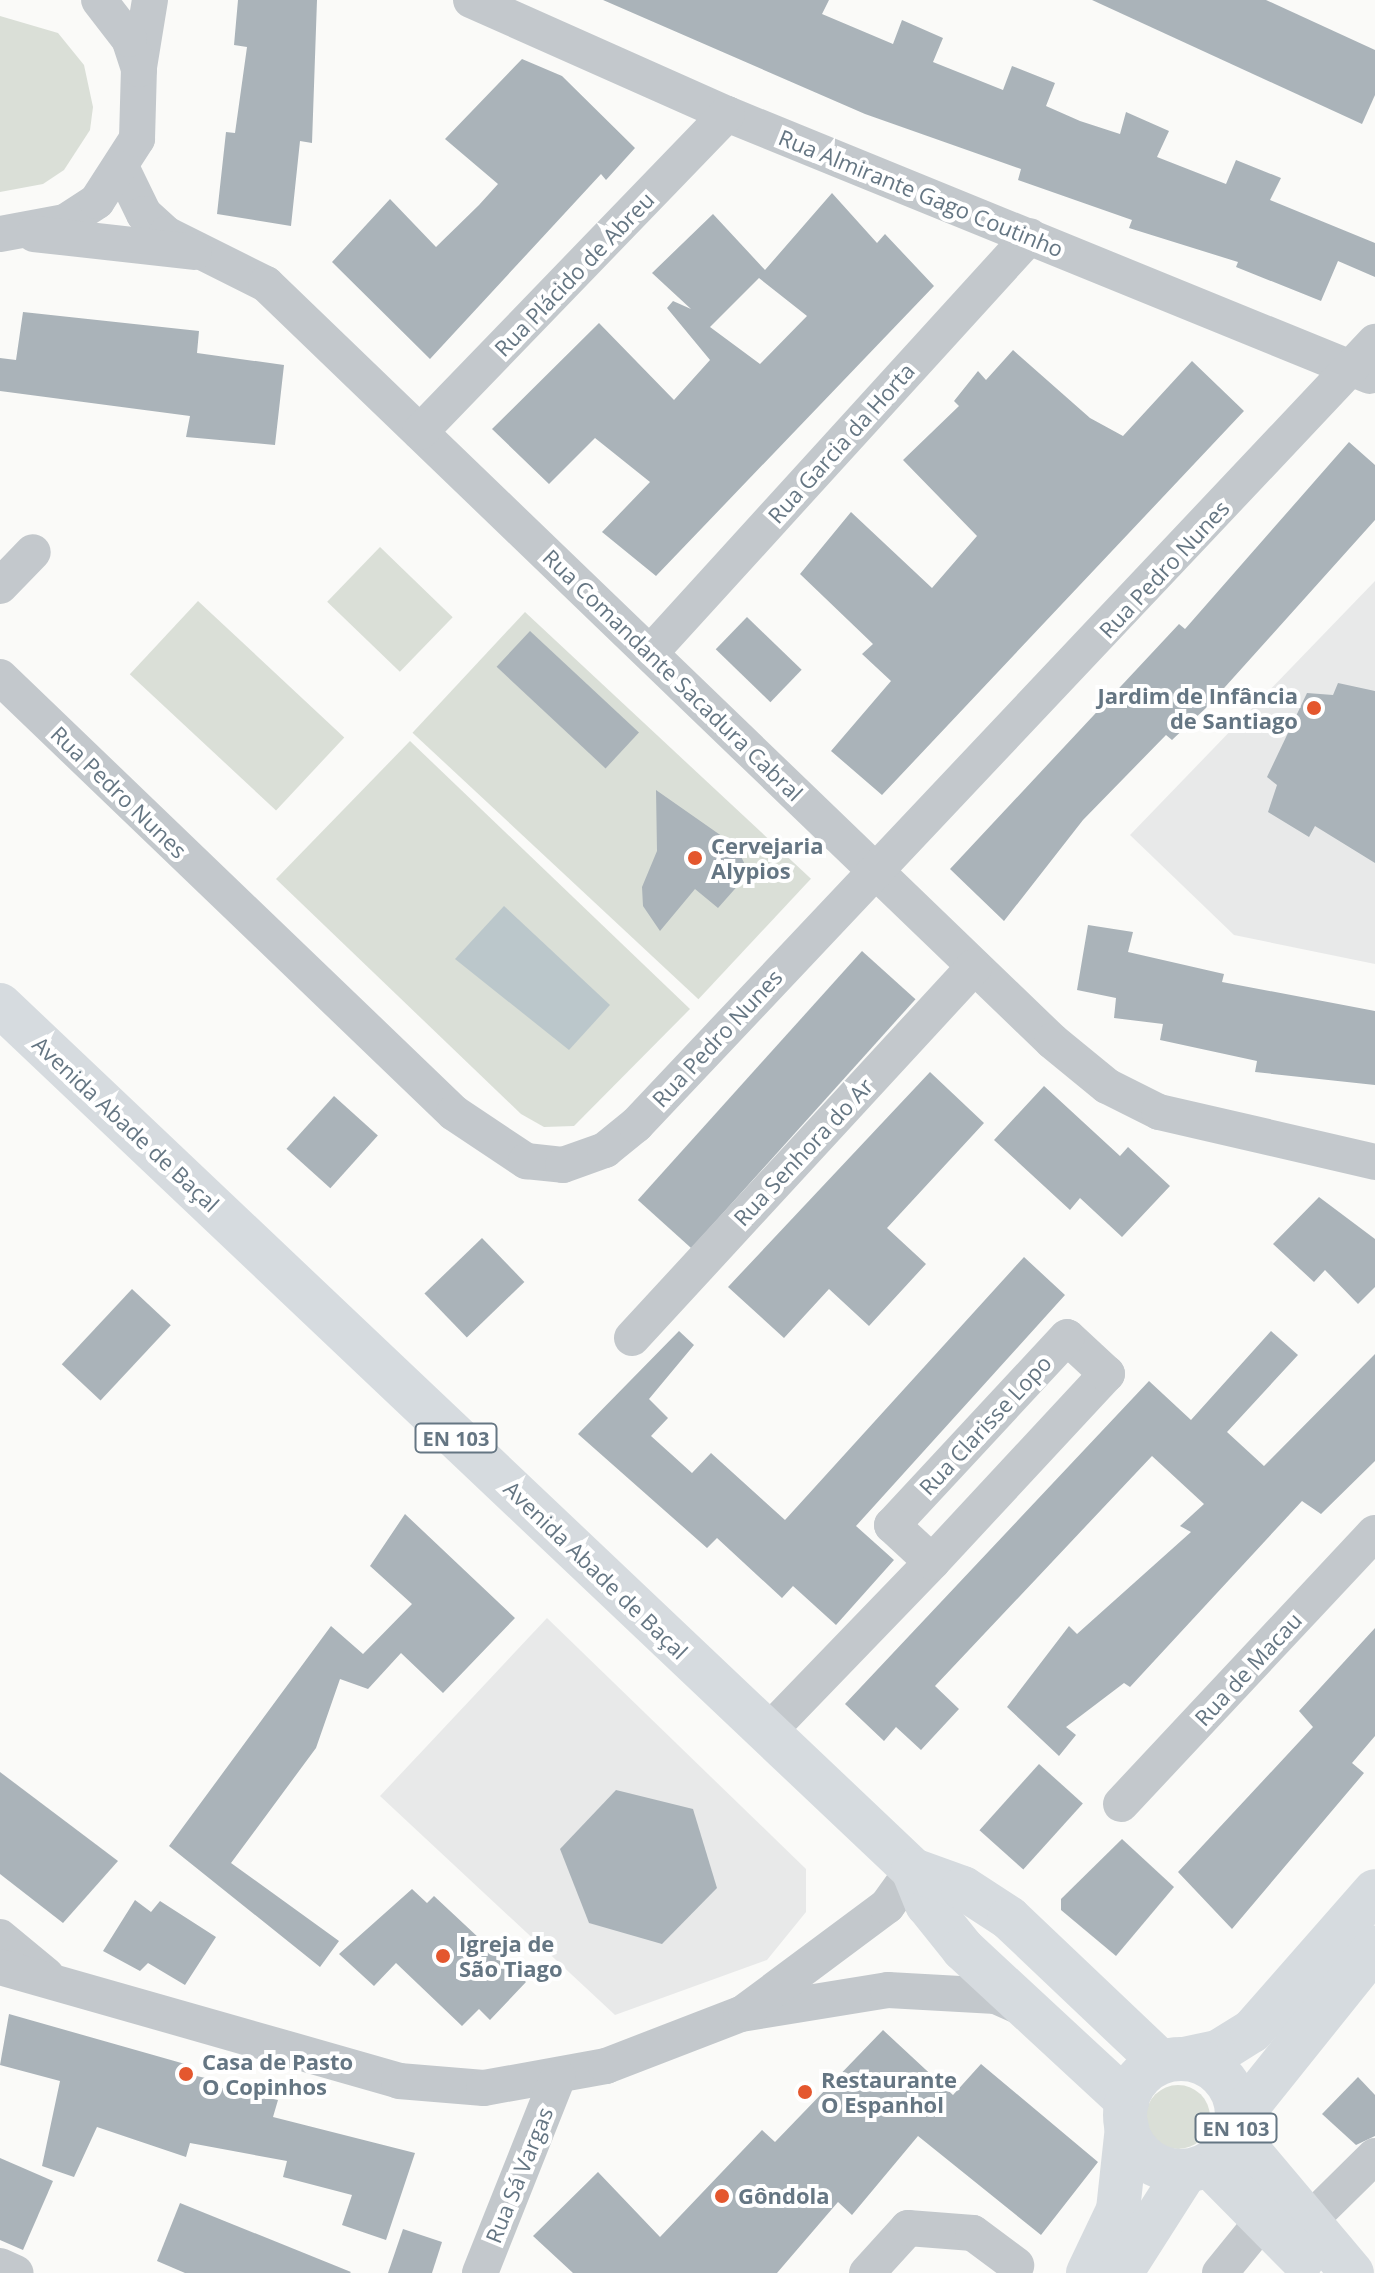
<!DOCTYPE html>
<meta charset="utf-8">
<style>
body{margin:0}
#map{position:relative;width:1375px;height:2273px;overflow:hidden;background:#fafaf8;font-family:"Open Sans",sans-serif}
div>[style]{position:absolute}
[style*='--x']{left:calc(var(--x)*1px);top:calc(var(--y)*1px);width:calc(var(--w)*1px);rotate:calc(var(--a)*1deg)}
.built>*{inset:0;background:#e8e9e9}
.green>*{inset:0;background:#dadfd7;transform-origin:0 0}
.round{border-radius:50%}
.water>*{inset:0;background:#bbc7cb}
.building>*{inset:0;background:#aab3b9;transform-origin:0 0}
.minor>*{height:36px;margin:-18px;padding:0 18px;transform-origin:18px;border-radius:18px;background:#c3c8cc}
.primary>*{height:44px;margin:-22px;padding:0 22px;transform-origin:22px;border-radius:22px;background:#d6dbdf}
.primary>.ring{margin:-22px;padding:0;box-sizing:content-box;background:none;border:44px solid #d6dbdf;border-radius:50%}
.dots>*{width:22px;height:22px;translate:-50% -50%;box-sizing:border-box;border:4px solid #fff;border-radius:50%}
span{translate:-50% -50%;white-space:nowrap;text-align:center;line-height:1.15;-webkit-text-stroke:8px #fff;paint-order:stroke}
.shield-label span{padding:2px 6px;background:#fff;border:2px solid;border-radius:6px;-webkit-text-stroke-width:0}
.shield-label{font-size:20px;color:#657683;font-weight:700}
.street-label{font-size:22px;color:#657683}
.poi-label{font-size:22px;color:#657683;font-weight:700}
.right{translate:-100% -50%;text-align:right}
.left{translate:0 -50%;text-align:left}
</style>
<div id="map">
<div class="built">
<i style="clip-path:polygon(1375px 581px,1375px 964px,1234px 935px,1130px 835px)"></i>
<i style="clip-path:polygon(547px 1618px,806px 1869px,806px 1912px,767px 1960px,615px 2015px,380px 1796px)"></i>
</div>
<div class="green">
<i style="clip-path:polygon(0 16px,58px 33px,84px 65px,93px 107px,90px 130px,64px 170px,43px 184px,0 192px)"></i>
<i style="left:380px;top:547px;width:101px;height:76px;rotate:44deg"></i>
<i style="left:198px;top:601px;width:200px;height:100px;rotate:43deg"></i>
<i style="left:525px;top:612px;width:391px;height:165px;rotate:43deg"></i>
<i style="clip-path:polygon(410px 741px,690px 1009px,574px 1126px,544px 1127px,521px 1114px,276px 879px)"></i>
<i class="round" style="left:1146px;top:2085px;width:64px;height:64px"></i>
</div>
<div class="water">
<i style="clip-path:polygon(504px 906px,610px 1005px,569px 1050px,455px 959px)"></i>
</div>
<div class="building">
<i style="clip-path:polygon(238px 0,317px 0,312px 143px,300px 141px,291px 226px,217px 214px,226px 132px,235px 133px,247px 47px,234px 45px)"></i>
<i style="clip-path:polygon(603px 0,829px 0,822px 14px,893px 44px,902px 20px,943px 38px,933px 62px,1003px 90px,1012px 66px,1055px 83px,1046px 106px,1080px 121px,1120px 134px,1126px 112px,1169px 131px,1157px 157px,1226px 184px,1236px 160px,1281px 178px,1270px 200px,1375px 243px,1375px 277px,1338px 261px,1321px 301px,1236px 267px,1238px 262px,1129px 228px,1132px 220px,1018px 180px,1021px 169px,865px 114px)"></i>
<i style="clip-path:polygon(1092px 0,1266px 0,1375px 50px,1375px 95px,1362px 124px)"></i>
<i style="clip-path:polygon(522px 59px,562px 76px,635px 148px,606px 180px,601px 174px,430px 359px,332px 262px,390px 199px,436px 247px,479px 205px,498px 184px,445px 139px)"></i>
<i style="clip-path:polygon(evenodd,832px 193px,877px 243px,885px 234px,934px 286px,656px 576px,602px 532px,650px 482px,595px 438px,549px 484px,492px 429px,599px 323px,674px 400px,710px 360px,667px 308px,673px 301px,691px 309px,652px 273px,713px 214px,765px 270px,832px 193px,759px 278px,807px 316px,760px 364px,710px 327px,759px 278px)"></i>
<i style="clip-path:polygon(23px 312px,199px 331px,197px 353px,284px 365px,275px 445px,186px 437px,190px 416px,0 391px,0 358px,16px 360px)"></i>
<i style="clip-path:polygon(1013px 350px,1090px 418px,1123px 436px,1192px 361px,1244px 411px,882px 795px,831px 751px,891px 681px,862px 654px,873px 644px,800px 574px,851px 512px,932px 588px,977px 536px,903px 460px,959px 406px,954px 401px,978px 371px,986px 380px)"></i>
<i style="clip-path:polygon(1349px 442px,1375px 465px,1375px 520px,1207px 707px,1172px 740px,1166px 735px,1083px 820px,1004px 921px,950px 869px,1179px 624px,1185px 629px)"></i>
<i style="left:747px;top:617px;width:76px;height:45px;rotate:44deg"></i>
<i style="left:530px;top:631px;width:149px;height:49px;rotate:43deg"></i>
<i style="clip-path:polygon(1338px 683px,1375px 691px,1375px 863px,1315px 826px,1309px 837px,1268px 812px,1277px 785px,1267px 777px,1307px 693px,1333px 695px)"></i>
<i style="clip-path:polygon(656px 790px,736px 846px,749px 873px,718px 908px,695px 889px,660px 931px,643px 906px,642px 887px,657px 851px)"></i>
<i style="clip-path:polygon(1088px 925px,1133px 932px,1128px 952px,1224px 974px,1222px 982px,1375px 1011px,1375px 1085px,1255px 1072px,1257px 1061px,1160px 1040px,1163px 1024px,1114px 1018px,1116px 998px,1077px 990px)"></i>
<i style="left:862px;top:951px;width:72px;height:335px;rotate:42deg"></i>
<i style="clip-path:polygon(930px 1072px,984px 1123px,887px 1228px,926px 1264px,869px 1326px,829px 1289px,784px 1338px,728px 1287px)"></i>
<i style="clip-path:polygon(1044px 1086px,1120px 1156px,1128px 1147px,1170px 1186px,1122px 1237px,1080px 1198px,1070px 1210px,994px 1140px)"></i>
<i style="left:334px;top:1096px;width:59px;height:71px;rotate:42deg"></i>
<i style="clip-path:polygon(1319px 1197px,1375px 1239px,1375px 1287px,1358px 1304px,1325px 1270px,1314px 1282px,1273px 1244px)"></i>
<i style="left:482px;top:1238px;width:61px;height:80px;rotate:46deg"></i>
<i style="clip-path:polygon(1024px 1257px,1065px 1295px,856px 1526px,894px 1560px,836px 1625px,793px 1586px,782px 1598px,717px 1538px,707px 1548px,578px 1434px,679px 1331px,694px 1345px,649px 1399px,668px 1418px,651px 1436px,692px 1473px,711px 1453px,785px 1520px)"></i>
<i style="left:132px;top:1289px;width:53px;height:103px;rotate:43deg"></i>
<i style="clip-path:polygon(1271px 1331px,1298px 1355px,1227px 1432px,1264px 1466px,1375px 1354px,1375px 1461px,1321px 1514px,1302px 1501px,1130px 1687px,1124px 1683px,1066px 1727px,1076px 1735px,1059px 1756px,1007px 1707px,1069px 1626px,1077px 1634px,1191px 1532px,1180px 1526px,1204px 1504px,1152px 1456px,935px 1686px,959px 1709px,921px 1750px,896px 1727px,884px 1741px,845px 1704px,1149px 1381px,1191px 1420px)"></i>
<i style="clip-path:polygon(405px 1514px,515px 1618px,443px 1693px,401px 1653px,368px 1689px,340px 1679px,316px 1748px,231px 1863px,339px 1941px,320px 1967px,169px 1846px,331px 1626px,363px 1654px,412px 1604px,370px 1566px)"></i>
<i style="clip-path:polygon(1375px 1628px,1375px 1736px,1352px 1763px,1364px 1773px,1232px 1929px,1178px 1872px,1313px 1727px,1299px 1711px)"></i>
<i style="left:1039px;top:1764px;width:59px;height:89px;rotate:42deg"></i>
<i style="clip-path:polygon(0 1772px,118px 1861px,63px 1923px,0 1874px)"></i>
<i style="clip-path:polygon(616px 1790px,693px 1809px,717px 1888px,662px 1944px,589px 1923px,560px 1849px)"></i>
<i style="clip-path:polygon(1122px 1839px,1174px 1887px,1116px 1956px,1061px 1910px,1061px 1899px)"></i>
<i style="clip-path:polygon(412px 1889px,427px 1903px,434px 1896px,526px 1982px,490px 2020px,479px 2009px,462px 2026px,396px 1963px,374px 1986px,339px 1954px)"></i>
<i style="clip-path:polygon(135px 1900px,151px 1912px,160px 1901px,216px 1937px,185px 1985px,148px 1963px,140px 1971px,103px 1951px)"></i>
<i style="clip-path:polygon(9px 2014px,185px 2064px,183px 2073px,210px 2079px,208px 2085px,278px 2100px,273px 2117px,415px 2153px,386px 2240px,342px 2225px,352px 2195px,283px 2177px,287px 2161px,190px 2143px,186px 2157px,97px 2127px,74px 2177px,42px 2166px,60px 2081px,0 2065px)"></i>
<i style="clip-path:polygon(883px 2030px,953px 2095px,981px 2064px,1098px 2162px,1041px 2235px,918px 2136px,852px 2215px,838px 2202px,777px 2273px,573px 2273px,533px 2236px,598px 2172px,660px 2237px,762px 2130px,775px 2142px)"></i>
<i style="clip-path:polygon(1358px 2077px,1375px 2095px,1375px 2136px,1356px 2145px,1322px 2114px)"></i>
<i style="clip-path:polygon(0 2158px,53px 2181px,23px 2250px,0 2240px)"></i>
<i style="clip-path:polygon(180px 2203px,351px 2272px,350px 2273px,185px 2273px,157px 2261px)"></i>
<i style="clip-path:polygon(403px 2229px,442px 2242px,432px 2273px,388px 2273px)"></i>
</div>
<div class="minor">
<i style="--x:471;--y:0;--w:280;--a:24"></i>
<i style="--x:727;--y:114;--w:694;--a:22.17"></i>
<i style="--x:139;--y:67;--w:68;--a:-80.7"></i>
<i style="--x:123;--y:171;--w:48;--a:64"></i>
<i style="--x:144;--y:214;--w:30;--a:42"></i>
<i style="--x:166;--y:234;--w:112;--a:26.6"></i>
<i style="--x:266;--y:284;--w:1091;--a:43.92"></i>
<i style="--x:1052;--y:1041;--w:71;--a:39.3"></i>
<i style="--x:1107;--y:1086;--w:58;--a:26.6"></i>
<i style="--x:1159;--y:1112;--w:222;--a:13"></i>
<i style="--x:0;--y:234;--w:66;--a:-10.5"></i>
<i style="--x:65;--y:222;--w:38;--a:-33"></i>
<i style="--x:97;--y:201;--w:74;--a:-57.2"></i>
<i style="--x:137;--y:139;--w:70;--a:-88.4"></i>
<i style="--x:139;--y:69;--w:32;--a:-108"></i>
<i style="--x:129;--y:39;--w:49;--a:-127.6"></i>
<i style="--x:34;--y:234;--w:161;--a:6.4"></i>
<i style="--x:420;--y:432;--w:442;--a:-46"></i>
<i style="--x:0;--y:586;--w:47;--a:-45.9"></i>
<i style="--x:652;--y:651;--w:561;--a:-47.67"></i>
<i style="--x:0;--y:677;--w:629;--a:43.84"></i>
<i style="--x:454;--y:1113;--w:87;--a:33.7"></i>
<i style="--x:526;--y:1161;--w:37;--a:6"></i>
<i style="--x:563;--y:1165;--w:45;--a:-19.7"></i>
<i style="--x:605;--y:1150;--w:40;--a:-39"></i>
<i style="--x:636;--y:1125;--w:1077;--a:-46.66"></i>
<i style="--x:632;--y:1338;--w:505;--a:-47.33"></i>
<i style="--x:767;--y:1733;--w:238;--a:-46"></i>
<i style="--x:932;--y:1562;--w:257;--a:-47.1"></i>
<i style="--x:1107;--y:1374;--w:54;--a:-137.2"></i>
<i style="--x:1067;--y:1337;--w:257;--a:132.9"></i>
<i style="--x:892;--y:1525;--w:54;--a:42.8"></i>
<i style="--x:1121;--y:1804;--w:371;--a:-46.9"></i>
<i style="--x:0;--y:1937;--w:60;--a:39.6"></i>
<i style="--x:0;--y:1967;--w:415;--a:15.9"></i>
<i style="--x:399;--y:2081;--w:85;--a:4.7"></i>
<i style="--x:484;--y:2088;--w:124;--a:-10.2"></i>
<i style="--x:606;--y:2066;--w:145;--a:-21.1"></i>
<i style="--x:741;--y:2014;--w:149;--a:-9.3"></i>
<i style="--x:888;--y:1990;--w:108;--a:3.2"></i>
<i style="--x:996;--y:1996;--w:32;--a:24"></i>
<i style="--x:746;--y:2011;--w:176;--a:-36.7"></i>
<i style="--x:887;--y:1906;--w:44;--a:-54.2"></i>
<i style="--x:1306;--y:2224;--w:97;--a:-44.6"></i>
<i style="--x:0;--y:2266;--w:17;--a:24"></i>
<i style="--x:480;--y:2273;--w:211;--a:-68.3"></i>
<i style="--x:867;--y:2273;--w:61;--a:-47.7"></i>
<i style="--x:908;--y:2228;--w:65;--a:4.4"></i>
<i style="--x:973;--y:2233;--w:54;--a:36.7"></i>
<i style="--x:1220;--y:2273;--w:68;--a:-50.9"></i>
</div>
<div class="primary">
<i style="--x:0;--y:1005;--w:1258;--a:43.45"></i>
<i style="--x:913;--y:1870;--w:37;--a:68"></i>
<i style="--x:927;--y:1904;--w:58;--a:51.3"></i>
<i style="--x:963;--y:1949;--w:224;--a:42.8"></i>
<i style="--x:913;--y:1870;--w:53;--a:19.8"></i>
<i style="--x:963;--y:1888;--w:55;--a:33.1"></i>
<i style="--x:1009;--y:1918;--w:209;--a:43.5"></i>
<i style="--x:1184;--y:2059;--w:35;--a:-12"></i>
<i style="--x:1218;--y:2052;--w:40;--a:-32"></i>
<i style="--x:1252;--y:2031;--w:186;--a:-48.7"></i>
<i class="ring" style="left:1125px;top:2059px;width:68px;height:68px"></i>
<i style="--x:1237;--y:2120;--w:221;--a:-51.3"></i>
<i style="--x:1234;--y:2133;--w:183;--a:49.9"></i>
<i style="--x:1208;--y:2164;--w:134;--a:45.3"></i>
<i style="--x:1088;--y:2273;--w:70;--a:-64.5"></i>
<i style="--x:1118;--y:2210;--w:83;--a:-83.8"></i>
<i style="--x:1121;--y:2273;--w:121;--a:-57.5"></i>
</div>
<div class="dots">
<i style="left:1314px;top:708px;background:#e4572e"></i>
<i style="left:695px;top:858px;background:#e4572e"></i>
<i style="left:443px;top:1956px;background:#e4572e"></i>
<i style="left:186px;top:2074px;background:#e4572e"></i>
<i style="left:805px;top:2092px;background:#e4572e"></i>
<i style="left:722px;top:2196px;background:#e4572e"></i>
</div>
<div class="shield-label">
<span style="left:456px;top:1438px">EN 103</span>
<span style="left:1236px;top:2128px">EN 103</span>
</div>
<div class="street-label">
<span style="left:921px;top:193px;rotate:22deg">Rua Almirante Gago Coutinho</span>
<span style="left:574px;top:274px;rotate:-46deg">Rua Plácido de Abreu</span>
<span style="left:841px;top:443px;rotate:-48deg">Rua Garcia da Horta</span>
<span style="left:1164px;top:569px;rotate:-47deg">Rua Pedro Nunes</span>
<span style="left:673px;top:675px;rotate:44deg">Rua Comandante Sacadura Cabral</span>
<span style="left:119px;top:792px;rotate:44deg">Rua Pedro Nunes</span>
<span style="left:717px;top:1038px;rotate:-47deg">Rua Pedro Nunes</span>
<span style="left:126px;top:1124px;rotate:43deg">Avenida Abade de Baçal</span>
<span style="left:803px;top:1152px;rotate:-47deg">Rua Senhora do Ar</span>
<span style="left:985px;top:1425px;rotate:-47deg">Rua Clarisse Lopo</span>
<span style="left:596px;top:1570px;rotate:44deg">Avenida Abade de Baçal</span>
<span style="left:1248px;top:1669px;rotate:-47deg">Rua de Macau</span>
<span style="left:519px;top:2175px;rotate:-68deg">Rua Sá Vargas</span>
</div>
<div class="poi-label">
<span class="right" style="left:1298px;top:708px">Jardim de Infância<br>de Santiago</span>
<span class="left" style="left:711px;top:858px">Cervejaria<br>Alypios</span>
<span class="left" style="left:459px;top:1956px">Igreja de<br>São Tiago</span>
<span class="left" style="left:202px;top:2074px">Casa de Pasto<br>O Copinhos</span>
<span class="left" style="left:821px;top:2092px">Restaurante<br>O Espanhol</span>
<span class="left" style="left:738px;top:2196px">Gôndola</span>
</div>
</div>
